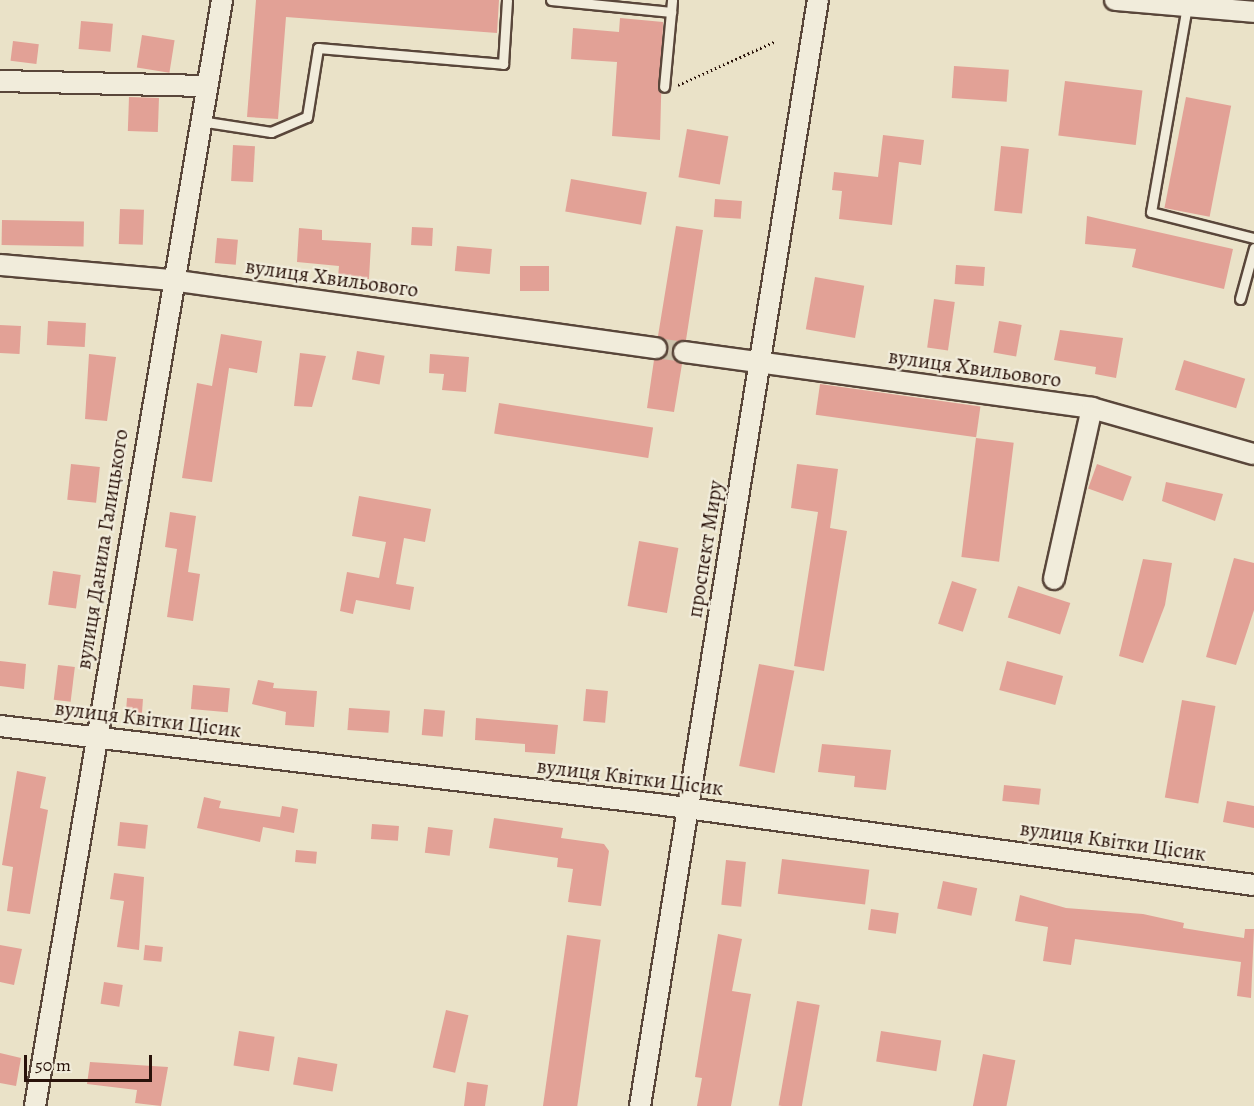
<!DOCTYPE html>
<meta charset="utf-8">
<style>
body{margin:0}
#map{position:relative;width:1254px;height:1106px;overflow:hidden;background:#eae2c8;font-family:Alegreya,serif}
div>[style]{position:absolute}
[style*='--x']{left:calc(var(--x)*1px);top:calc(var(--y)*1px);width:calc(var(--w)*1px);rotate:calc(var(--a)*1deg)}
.building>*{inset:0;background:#e2a196;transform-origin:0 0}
.street-tunnel>*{height:20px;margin-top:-10px;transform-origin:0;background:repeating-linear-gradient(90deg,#cdc3ac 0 20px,transparent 0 30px)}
.path>*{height:3px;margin-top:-1.5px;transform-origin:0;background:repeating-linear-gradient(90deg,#29120a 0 1.5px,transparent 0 4.5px)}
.roads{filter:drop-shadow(2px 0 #59463a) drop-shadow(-2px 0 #59463a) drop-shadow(0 2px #59463a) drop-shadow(0 -2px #59463a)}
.lane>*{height:9px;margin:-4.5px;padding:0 4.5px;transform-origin:4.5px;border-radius:4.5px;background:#f1ecdb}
.street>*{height:20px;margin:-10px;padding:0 10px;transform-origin:10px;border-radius:10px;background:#f1ecdb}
span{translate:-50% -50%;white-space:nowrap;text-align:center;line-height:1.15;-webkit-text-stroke:4.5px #f1ecdb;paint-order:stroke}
.street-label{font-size:21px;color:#29120a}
.scale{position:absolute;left:24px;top:1055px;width:128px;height:27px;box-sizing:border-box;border:3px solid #29120a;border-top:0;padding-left:8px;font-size:18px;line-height:21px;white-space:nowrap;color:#29120a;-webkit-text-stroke:4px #f1ecdb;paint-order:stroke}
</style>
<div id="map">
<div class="building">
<i style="clip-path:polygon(256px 0,499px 0,497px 33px,286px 17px,278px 119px,247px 117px)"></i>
<i style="clip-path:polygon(620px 18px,663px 22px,660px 140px,612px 136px,617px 62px,571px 59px,573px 28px,619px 32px)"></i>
<i style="left:81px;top:21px;width:32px;height:28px;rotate:5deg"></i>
<i style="left:142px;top:35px;width:33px;height:33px;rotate:9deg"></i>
<i style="left:13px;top:41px;width:26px;height:20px;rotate:7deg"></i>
<i style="left:954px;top:66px;width:55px;height:32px;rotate:4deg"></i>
<i style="left:1065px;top:81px;width:78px;height:55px;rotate:7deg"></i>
<i style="left:129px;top:97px;width:30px;height:34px;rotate:2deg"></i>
<i style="left:1186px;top:97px;width:46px;height:113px;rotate:11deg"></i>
<i style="left:687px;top:129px;width:42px;height:49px;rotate:10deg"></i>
<i style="clip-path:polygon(883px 135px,924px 140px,921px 165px,899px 162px,892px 225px,839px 219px,842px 191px,832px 190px,834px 172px,878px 177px)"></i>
<i style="left:233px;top:145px;width:22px;height:36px;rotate:3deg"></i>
<i style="left:1001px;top:146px;width:28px;height:65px;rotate:6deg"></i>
<i style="left:571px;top:179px;width:77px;height:33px;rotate:10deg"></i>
<i style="left:715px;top:199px;width:27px;height:18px;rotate:4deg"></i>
<i style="left:120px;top:209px;width:24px;height:35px;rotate:2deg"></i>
<i style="clip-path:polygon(1087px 216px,1233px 249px,1224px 289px,1132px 267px,1136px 249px,1085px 244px)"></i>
<i style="left:2px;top:220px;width:82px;height:25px;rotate:1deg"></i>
<i style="clip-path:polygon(676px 226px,703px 230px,686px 340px,672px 350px,682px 364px,674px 412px,647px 408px,654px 360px,668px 350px,658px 336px)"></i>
<i style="left:412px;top:227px;width:21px;height:18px;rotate:3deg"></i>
<i style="clip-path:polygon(299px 228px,322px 230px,322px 240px,371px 243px,369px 279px,338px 277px,339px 266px,297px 262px)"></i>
<i style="left:217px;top:238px;width:21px;height:25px;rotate:5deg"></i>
<i style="left:457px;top:246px;width:35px;height:25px;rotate:5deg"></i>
<i style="left:956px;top:265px;width:29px;height:19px;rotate:4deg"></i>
<i style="left:520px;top:266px;width:29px;height:25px"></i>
<i style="left:815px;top:277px;width:50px;height:53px;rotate:10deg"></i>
<i style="left:934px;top:299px;width:21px;height:49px;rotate:8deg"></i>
<i style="left:48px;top:321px;width:38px;height:24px;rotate:3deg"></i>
<i style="left:999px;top:321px;width:23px;height:32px;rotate:10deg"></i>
<i style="left:0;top:325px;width:21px;height:28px;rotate:3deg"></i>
<i style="clip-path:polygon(1060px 330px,1123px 338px,1116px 378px,1095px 374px,1096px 367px,1054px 360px)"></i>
<i style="clip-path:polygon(221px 334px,262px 341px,257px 373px,229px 368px,212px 482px,182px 478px,197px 383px,212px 386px)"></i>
<i style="left:357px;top:351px;width:28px;height:29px;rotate:10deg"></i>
<i style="clip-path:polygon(300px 353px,326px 356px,312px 407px,294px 406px)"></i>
<i style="clip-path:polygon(89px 354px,116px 357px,107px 421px,85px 419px)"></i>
<i style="clip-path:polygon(430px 354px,469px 357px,466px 392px,442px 390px,444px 374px,429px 373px)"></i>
<i style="left:1184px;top:360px;width:64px;height:31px;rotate:17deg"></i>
<i style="left:820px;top:384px;width:162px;height:31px;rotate:8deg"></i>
<i style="left:499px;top:403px;width:156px;height:31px;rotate:9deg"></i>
<i style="left:976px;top:438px;width:38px;height:120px;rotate:7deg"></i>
<i style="left:71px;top:464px;width:29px;height:36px;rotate:6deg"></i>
<i style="clip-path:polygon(797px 464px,838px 469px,830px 528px,847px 531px,824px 671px,794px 666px,818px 512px,791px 508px)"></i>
<i style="left:1097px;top:464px;width:37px;height:26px;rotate:20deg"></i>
<i style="clip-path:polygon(1166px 482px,1223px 494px,1215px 521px,1162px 501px)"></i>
<i style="clip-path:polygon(359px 496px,431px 509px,425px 542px,404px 538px,396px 584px,414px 587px,410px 610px,356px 600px,353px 614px,340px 611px,347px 572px,379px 578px,386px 542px,352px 536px)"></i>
<i style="clip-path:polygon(170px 512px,196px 516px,188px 572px,200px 574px,193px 621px,167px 617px,177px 549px,165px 547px)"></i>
<i style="left:639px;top:541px;width:40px;height:66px;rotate:10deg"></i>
<i style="clip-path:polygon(1234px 558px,1254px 563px,1254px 610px,1236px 665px,1206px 657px)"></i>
<i style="clip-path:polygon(1143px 559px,1172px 563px,1165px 605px,1143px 663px,1119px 656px)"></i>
<i style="left:53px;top:571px;width:28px;height:34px;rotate:8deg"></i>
<i style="left:952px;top:581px;width:26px;height:45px;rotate:18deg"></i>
<i style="left:1018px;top:586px;width:55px;height:33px;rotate:18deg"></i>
<i style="clip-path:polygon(0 661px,26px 664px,24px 689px,0 686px)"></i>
<i style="left:1007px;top:661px;width:58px;height:30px;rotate:15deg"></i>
<i style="left:759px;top:664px;width:36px;height:104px;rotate:11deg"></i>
<i style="left:58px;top:665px;width:17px;height:35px;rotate:7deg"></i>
<i style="clip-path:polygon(258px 680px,274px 683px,273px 688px,317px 691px,314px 727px,285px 725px,286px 712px,252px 704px)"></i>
<i style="left:193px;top:685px;width:37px;height:24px;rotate:5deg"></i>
<i style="left:586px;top:689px;width:22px;height:32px;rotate:5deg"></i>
<i style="left:127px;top:698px;width:16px;height:17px;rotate:4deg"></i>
<i style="left:1182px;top:700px;width:34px;height:99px;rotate:10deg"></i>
<i style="left:349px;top:708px;width:41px;height:22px;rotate:4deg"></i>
<i style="left:424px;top:709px;width:21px;height:26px;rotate:5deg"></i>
<i style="clip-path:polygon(476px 718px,558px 725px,555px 754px,525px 752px,525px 744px,475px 740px)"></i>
<i style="clip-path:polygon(822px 744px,891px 750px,886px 790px,854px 787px,855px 776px,818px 772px)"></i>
<i style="clip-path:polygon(17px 771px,46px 777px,40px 808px,48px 810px,30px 914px,7px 911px,13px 867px,2px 865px)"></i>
<i style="left:1004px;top:785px;width:37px;height:16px;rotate:6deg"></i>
<i style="clip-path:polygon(204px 797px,221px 801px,219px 808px,280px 817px,282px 806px,298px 809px,294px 833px,263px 827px,260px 842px,197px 828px)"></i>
<i style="clip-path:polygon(1227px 801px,1254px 806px,1254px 828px,1223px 822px)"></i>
<i style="clip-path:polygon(494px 818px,563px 828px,561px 838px,604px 844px,609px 851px,601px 906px,568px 902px,573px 869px,557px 867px,558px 858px,489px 848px)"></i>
<i style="left:120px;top:822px;width:28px;height:24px;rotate:6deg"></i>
<i style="left:372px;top:824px;width:27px;height:15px;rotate:4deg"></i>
<i style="left:428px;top:827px;width:25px;height:26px;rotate:7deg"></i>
<i style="left:296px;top:850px;width:21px;height:12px;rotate:5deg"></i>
<i style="left:782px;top:859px;width:88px;height:35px;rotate:7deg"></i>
<i style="left:726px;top:860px;width:20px;height:45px;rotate:6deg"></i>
<i style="clip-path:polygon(114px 873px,144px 877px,139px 950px,117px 947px,124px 901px,110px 899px)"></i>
<i style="left:943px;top:881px;width:35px;height:28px;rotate:12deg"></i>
<i style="clip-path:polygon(1020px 895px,1066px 908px,1143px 914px,1184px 923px,1183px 928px,1244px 938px,1245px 929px,1254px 929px,1251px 998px,1237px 996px,1241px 962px,1075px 939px,1071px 965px,1043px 961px,1048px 927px,1015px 921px)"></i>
<i style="left:871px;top:909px;width:28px;height:21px;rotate:8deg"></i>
<i style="clip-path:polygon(718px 934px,742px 939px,732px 991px,751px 994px,731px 1106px,697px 1106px,702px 1078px,695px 1077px)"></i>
<i style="left:567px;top:935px;width:34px;height:173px;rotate:8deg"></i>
<i style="clip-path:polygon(0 945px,22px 949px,14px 985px,0 982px)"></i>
<i style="left:145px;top:945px;width:18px;height:15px;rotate:6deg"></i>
<i style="left:104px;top:982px;width:19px;height:22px;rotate:9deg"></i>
<i style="left:797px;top:1001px;width:23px;height:106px;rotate:10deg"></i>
<i style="left:446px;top:1010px;width:23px;height:59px;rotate:13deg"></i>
<i style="left:239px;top:1031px;width:36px;height:35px;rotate:9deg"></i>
<i style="left:881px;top:1031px;width:61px;height:31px;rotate:9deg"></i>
<i style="clip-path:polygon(0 1053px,21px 1058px,16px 1086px,0 1083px)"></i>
<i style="left:983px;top:1054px;width:33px;height:53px;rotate:11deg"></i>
<i style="left:298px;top:1057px;width:40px;height:28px;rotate:10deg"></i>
<i style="clip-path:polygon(90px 1062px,168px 1067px,161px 1106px,135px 1103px,137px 1090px,87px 1084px)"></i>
<i style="clip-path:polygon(467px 1082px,488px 1085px,485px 1106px,464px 1106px)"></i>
</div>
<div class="street-tunnel">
<i style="--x:656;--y:348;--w:28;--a:8"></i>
</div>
<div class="path">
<i style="--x:678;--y:85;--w:107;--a:-24.2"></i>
</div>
<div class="roads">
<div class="lane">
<i style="--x:551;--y:0;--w:121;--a:5.7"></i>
<i style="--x:671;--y:12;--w:75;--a:95.3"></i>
<i style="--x:1187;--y:6;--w:209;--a:99.9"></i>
<i style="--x:1151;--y:212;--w:106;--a:14.2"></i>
<i style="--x:671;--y:12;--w:12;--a:-85"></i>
<i style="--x:200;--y:121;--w:72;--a:8.8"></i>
<i style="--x:271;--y:132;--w:39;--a:-23"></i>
<i style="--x:307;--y:117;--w:70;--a:-80.9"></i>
<i style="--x:318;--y:48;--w:186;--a:4.9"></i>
<i style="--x:503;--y:64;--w:64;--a:-86.4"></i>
<i style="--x:1240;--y:299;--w:53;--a:-74.6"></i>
</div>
<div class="street">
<i style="--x:1115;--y:0;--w:140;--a:4.9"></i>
<i style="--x:0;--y:81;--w:206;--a:1.4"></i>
<i style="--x:0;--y:265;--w:172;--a:5"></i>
<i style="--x:171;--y:280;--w:490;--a:8"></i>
<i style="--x:684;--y:352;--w:412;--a:7.8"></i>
<i style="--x:1092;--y:408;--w:168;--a:15.9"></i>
<i style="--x:1054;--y:579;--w:175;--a:-77.5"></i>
<i style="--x:0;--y:726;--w:662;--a:6.77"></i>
<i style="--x:657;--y:804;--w:602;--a:7.73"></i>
<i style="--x:35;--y:1106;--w:1122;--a:-80.4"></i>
<i style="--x:640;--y:1106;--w:1120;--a:-80.86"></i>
</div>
</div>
<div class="street-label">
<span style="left:332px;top:278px;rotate:8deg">вулиця Хвильового</span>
<span style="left:975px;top:368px;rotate:8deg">вулиця Хвильового</span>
<span style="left:102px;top:549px;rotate:-81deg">вулиця Данила Галицького</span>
<span style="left:705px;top:549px;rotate:-81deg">проспект Миру</span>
<span style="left:148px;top:719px;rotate:7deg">вулиця Квітки Цісик</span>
<span style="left:630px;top:777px;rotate:7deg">вулиця Квітки Цісик</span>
<span style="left:1113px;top:841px;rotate:8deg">вулиця Квітки Цісик</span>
</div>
<div class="scale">50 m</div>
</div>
